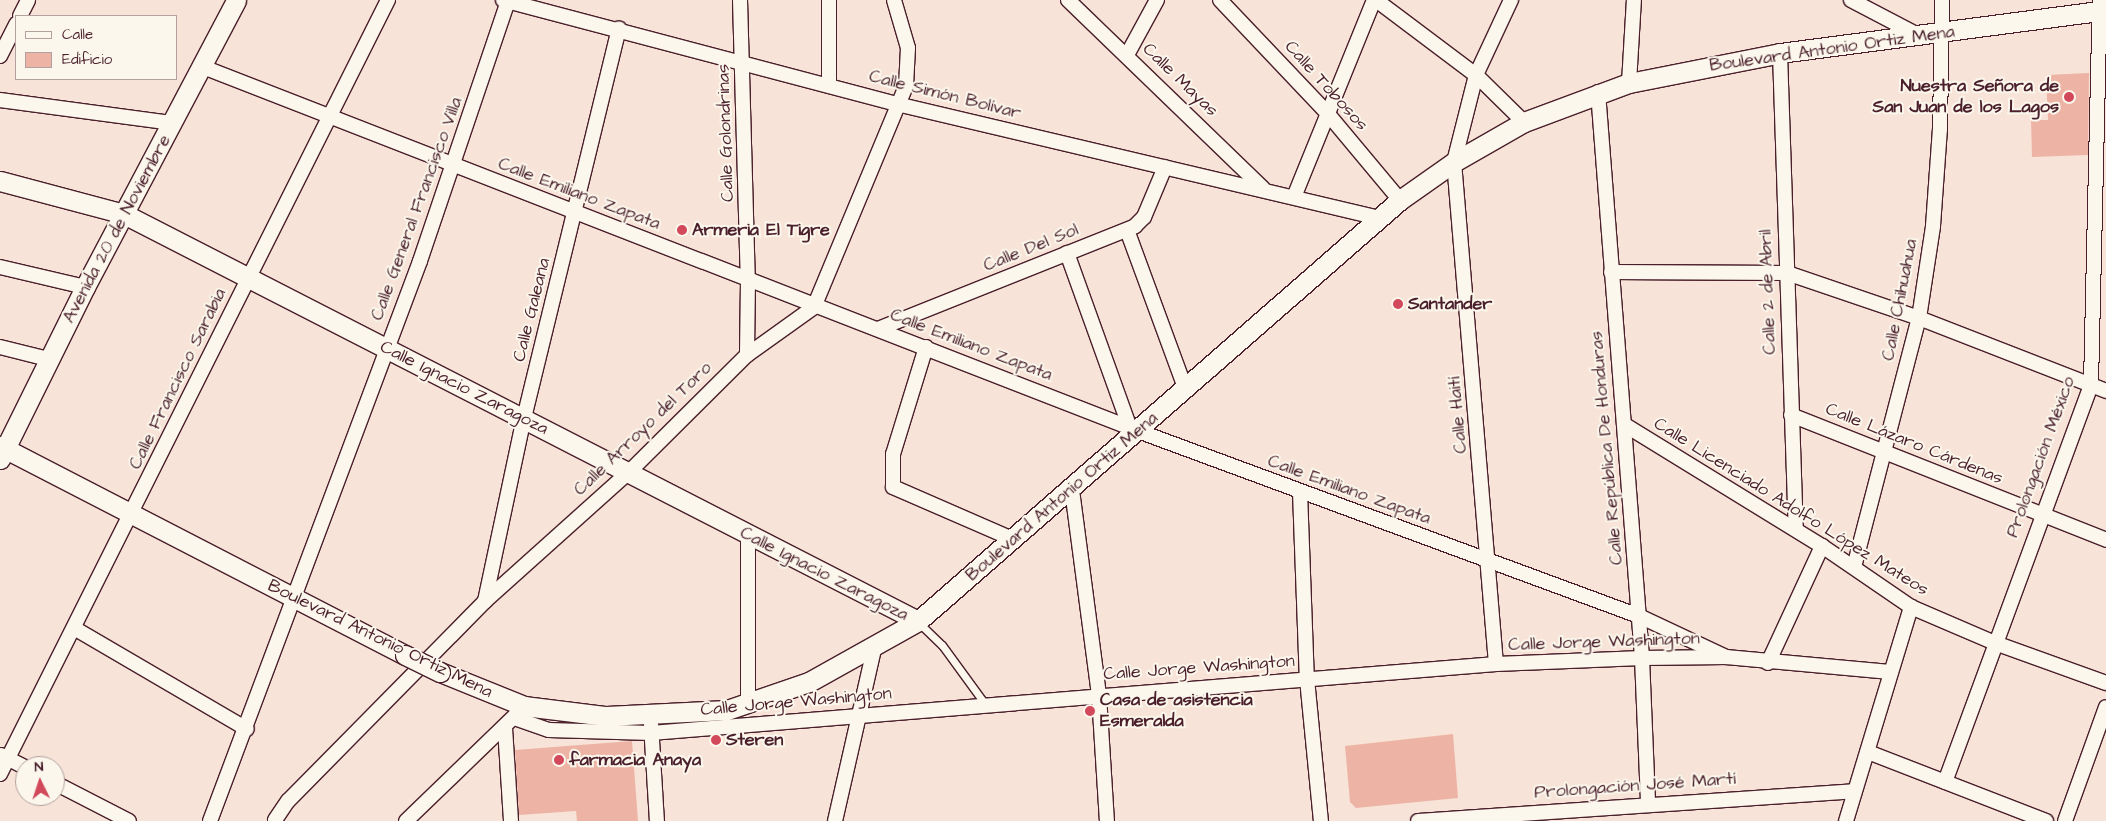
<!DOCTYPE html>
<meta charset="utf-8">
<style>
body{margin:0}
#map{position:relative;width:2106px;height:821px;overflow:hidden;background:#f7e3d7;font-family:"Architects Daughter",sans-serif}
div>[style]{position:absolute}
[style*='--x']{left:calc(var(--x)*1px);top:calc(var(--y)*1px);width:calc(var(--w)*1px);rotate:calc(var(--a)*1deg)}
.building>*{inset:0;background:#edb4a6}
.roads{filter:drop-shadow(1px 0 #4a1f2b) drop-shadow(-1px 0 #4a1f2b) drop-shadow(0 1px #4a1f2b) drop-shadow(0 -1px #4a1f2b)}
.lane>*{height:7px;margin:-3.5px;padding:0 3.5px;transform-origin:3.5px;border-radius:3.5px;background:#fbf7ec}
.street>*{height:14px;margin:-7px;padding:0 7px;transform-origin:7px;border-radius:7px;background:#fbf7ec}
.secondary>*{height:19px;margin:-9.5px;padding:0 9.5px;transform-origin:9.5px;border-radius:9.5px;background:#fbf7ec}
.bridges{filter:drop-shadow(1px 0 #4a1f2b) drop-shadow(-1px 0 #4a1f2b) drop-shadow(0 1px #4a1f2b) drop-shadow(0 -1px #4a1f2b)}
.secondary-bridge>*{height:19px;margin:-9.5px;padding:0 9.5px;transform-origin:9.5px;border-radius:9.5px;background:#fbf7ec}
.dots>*{width:14px;height:14px;translate:-50% -50%;box-sizing:border-box;border:2px solid #fbf7ec;border-radius:50%}
span{translate:-50% -50%;white-space:nowrap;text-align:center;line-height:1.15;-webkit-text-stroke:4px #fbf7ec;paint-order:stroke}
.street-label{font-size:18px;color:#4a1f2b}
.poi-label{font-size:18px;color:#4a1f2b;font-weight:700}
.right{translate:-100% -50%;text-align:right}
.left{translate:0 -50%;text-align:left}
.legend{position:absolute;left:15px;top:15px;width:162px;height:65px;box-sizing:border-box;background:#fbf7ec;border:1px solid #b4a19f;margin:0;padding:6px 9px;list-style:none;font-size:15px;color:#4a1f2b}
.legend li{display:flex;align-items:center;gap:10px;height:25px}
.legend b{width:25px;border:1px solid #b4a19f}
.north{position:absolute;left:15px;top:756px;width:50px;height:50px;box-sizing:border-box;background:#fbf7ec;border:1px solid #b4a19f;border-radius:50%;rotate:356deg;font-size:14px;font-weight:700;line-height:20px;text-align:center;color:#4a1f2b}
.north::after{content:'';display:block;margin:auto;width:18px;height:22px;background:#d1495b;clip-path:polygon(50% 0,100% 100%,50% 72%,0 100%)}
</style>
<div id="map">
<div class="building">
<i style="clip-path:polygon(2089px 73px,2088px 155px,2032px 157px,2031px 120px,2048px 120px,2046px 75px)"></i>
<i style="clip-path:polygon(1453px 734px,1458px 798px,1356px 808px,1350px 802px,1345px 746px)"></i>
<i style="clip-path:polygon(632px 741px,638px 821px,577px 821px,576px 811px,519px 815px,515px 750px)"></i>
</div>
<div class="roads">
<div class="lane">
<i style="--x:918;--y:622;--w:33;--a:44"></i>
<i style="--x:942;--y:645;--w:73;--a:53.9"></i>
</div>
<div class="street">
<i style="--x:503;--y:0;--w:412;--a:14.8"></i>
<i style="--x:901;--y:105;--w:492;--a:13.3"></i>
<i style="--x:740;--y:0;--w:281;--a:88.4"></i>
<i style="--x:748;--y:281;--w:74;--a:90.8"></i>
<i style="--x:1068;--y:0;--w:271;--a:44"></i>
<i style="--x:1220;--y:0;--w:157;--a:46.5"></i>
<i style="--x:1328;--y:114;--w:112;--a:50.1"></i>
<i style="--x:1376;--y:0;--w:125;--a:36.9"></i>
<i style="--x:1476;--y:75;--w:67;--a:44.4"></i>
<i style="--x:1851;--y:0;--w:76;--a:27.6"></i>
<i style="--x:20;--y:16;--w:18;--a:-63"></i>
<i style="--x:1780;--y:53;--w:476;--a:88.1"></i>
<i style="--x:1127;--y:55;--w:63;--a:-61.4"></i>
<i style="--x:0;--y:56;--w:36;--a:-63"></i>
<i style="--x:203;--y:67;--w:1003;--a:21.27"></i>
<i style="--x:1138;--y:431;--w:534;--a:20.27"></i>
<i style="--x:1639;--y:616;--w:96;--a:25.2"></i>
<i style="--x:1629;--y:83;--w:83;--a:-86.6"></i>
<i style="--x:829;--y:85;--w:85;--a:-90"></i>
<i style="--x:1598;--y:92;--w:568;--a:85.55"></i>
<i style="--x:1642;--y:658;--w:145;--a:87.6"></i>
<i style="--x:0;--y:100;--w:175;--a:7.6"></i>
<i style="--x:1294;--y:197;--w:213;--a:-67.9"></i>
<i style="--x:1127;--y:230;--w:171;--a:69.8"></i>
<i style="--x:1067;--y:253;--w:183;--a:70.2"></i>
<i style="--x:0;--y:267;--w:87;--a:13.2"></i>
<i style="--x:1611;--y:272;--w:176;--a:0.3"></i>
<i style="--x:1787;--y:273;--w:139;--a:18.8"></i>
<i style="--x:1919;--y:318;--w:201;--a:21.3"></i>
<i style="--x:878;--y:329;--w:277;--a:-21.8"></i>
<i style="--x:1135;--y:226;--w:13;--a:-45"></i>
<i style="--x:1144;--y:217;--w:54;--a:-67.2"></i>
<i style="--x:0;--y:347;--w:49;--a:14"></i>
<i style="--x:926;--y:347;--w:112;--a:107.1"></i>
<i style="--x:893;--y:454;--w:33;--a:90"></i>
<i style="--x:893;--y:487;--w:133;--a:23.5"></i>
<i style="--x:1791;--y:415;--w:339;--a:21.6"></i>
<i style="--x:1625;--y:425;--w:231;--a:31.6"></i>
<i style="--x:1822;--y:546;--w:108;--a:34.4"></i>
<i style="--x:1911;--y:607;--w:91;--a:23.2"></i>
<i style="--x:1995;--y:643;--w:118;--a:19.8"></i>
<i style="--x:1072;--y:490;--w:207;--a:82.5"></i>
<i style="--x:1099;--y:695;--w:126;--a:86.4"></i>
<i style="--x:1300;--y:492;--w:187;--a:87.9"></i>
<i style="--x:1307;--y:679;--w:143;--a:84.4"></i>
<i style="--x:748;--y:536;--w:168;--a:90"></i>
<i style="--x:1854;--y:567;--w:257;--a:-75.4"></i>
<i style="--x:1919;--y:318;--w:93;--a:-81.3"></i>
<i style="--x:1933;--y:226;--w:97;--a:-85.9"></i>
<i style="--x:1940;--y:129;--w:129;--a:-89.1"></i>
<i style="--x:485;--y:601;--w:187;--a:-78"></i>
<i style="--x:524;--y:418;--w:401;--a:-76.3"></i>
<i style="--x:74;--y:628;--w:200;--a:30.3"></i>
<i style="--x:1768;--y:663;--w:129;--a:-65.2"></i>
<i style="--x:1496;--y:664;--w:504;--a:-94.78"></i>
<i style="--x:1454;--y:162;--w:90;--a:-75.8"></i>
<i style="--x:1476;--y:75;--w:83;--a:-65"></i>
<i style="--x:514;--y:718;--w:37;--a:19"></i>
<i style="--x:549;--y:730;--w:102;--a:1.7"></i>
<i style="--x:651;--y:733;--w:848;--a:-4.67"></i>
<i style="--x:1496;--y:664;--w:146;--a:-2.4"></i>
<i style="--x:1642;--y:658;--w:84;--a:-0.7"></i>
<i style="--x:1726;--y:657;--w:165;--a:5.2"></i>
<i style="--x:651;--y:724;--w:97;--a:86.5"></i>
<i style="--x:505;--y:728;--w:93;--a:86.3"></i>
<i style="--x:1868;--y:752;--w:191;--a:21.2"></i>
<i style="--x:1;--y:755;--w:27;--a:27"></i>
<i style="--x:0;--y:774;--w:866;--a:-63.38"></i>
<i style="--x:1945;--y:782;--w:423;--a:-69.8"></i>
<i style="--x:2091;--y:385;--w:385;--a:-88.7"></i>
<i style="--x:55;--y:783;--w:83;--a:27.2"></i>
<i style="--x:275;--y:820;--w:23;--a:-56"></i>
<i style="--x:288;--y:801;--w:281;--a:-45.4"></i>
<i style="--x:485;--y:601;--w:193;--a:-41.9"></i>
<i style="--x:629;--y:472;--w:166;--a:-44.8"></i>
<i style="--x:747;--y:355;--w:82;--a:-35.6"></i>
<i style="--x:814;--y:307;--w:239;--a:-67.4"></i>
<i style="--x:906;--y:86;--w:38;--a:-87"></i>
<i style="--x:908;--y:48;--w:50;--a:-106.3"></i>
<i style="--x:210;--y:821;--w:598;--a:-69.44"></i>
<i style="--x:420;--y:261;--w:274;--a:-71.3"></i>
<i style="--x:406;--y:821;--w:156;--a:-44"></i>
<i style="--x:835;--y:821;--w:176;--a:-77.2"></i>
<i style="--x:1418;--y:821;--w:437;--a:-3.9"></i>
<i style="--x:1846;--y:821;--w:224;--a:-73.1"></i>
<i style="--x:2065;--y:821;--w:121;--a:-70.2"></i>
</div>
<div class="secondary">
<i style="--x:0;--y:181;--w:128;--a:14.9"></i>
<i style="--x:124;--y:214;--w:892;--a:27.14"></i>
<i style="--x:0;--y:446;--w:456;--a:27.3"></i>
<i style="--x:0;--y:459;--w:192;--a:-63.7"></i>
<i style="--x:85;--y:287;--w:324;--a:-62.2"></i>
<i style="--x:440;--y:672;--w:91;--a:22"></i>
<i style="--x:524;--y:706;--w:83;--a:7"></i>
<i style="--x:606;--y:716;--w:121;--a:-2.8"></i>
<i style="--x:727;--y:710;--w:87;--a:-18.9"></i>
<i style="--x:809;--y:682;--w:125;--a:-29.2"></i>
<i style="--x:918;--y:621;--w:640;--a:-41.14"></i>
<i style="--x:1400;--y:200;--w:66;--a:-35.1"></i>
<i style="--x:1454;--y:162;--w:81;--a:-29.7"></i>
<i style="--x:1524;--y:122;--w:112;--a:-20.4"></i>
<i style="--x:1629;--y:83;--w:154;--a:-11.2"></i>
<i style="--x:1780;--y:53;--w:329;--a:-7.5"></i>
</div>
</div>
<div class="bridges">
<div class="secondary-bridge">
<i style="--x:405;--y:655;--w:39;--a:26"></i>
</div>
</div>
<div class="dots">
<i style="left:2069px;top:97px;background:#d1495b"></i>
<i style="left:682px;top:230px;background:#d1495b"></i>
<i style="left:1398px;top:304px;background:#d1495b"></i>
<i style="left:1090px;top:711px;background:#d1495b"></i>
<i style="left:716px;top:740px;background:#d1495b"></i>
<i style="left:559px;top:760px;background:#d1495b"></i>
</div>
<div class="street-label">
<span style="left:1832px;top:49px;rotate:-8deg">Boulevard Antonio Ortiz Mena</span>
<span style="left:1180px;top:80px;rotate:44deg">Calle Mayas</span>
<span style="left:1326px;top:86px;rotate:48deg">Calle Tobosos</span>
<span style="left:945px;top:95px;rotate:14deg">Calle Simón Bolívar</span>
<span style="left:726px;top:133px;rotate:-92deg">Calle Golondrinas</span>
<span style="left:579px;top:194px;rotate:21deg">Calle Emiliano Zapata</span>
<span style="left:417px;top:209px;rotate:-70deg">Calle General Francisco Villa</span>
<span style="left:117px;top:229px;rotate:-62deg">Avenida 20 de Noviembre</span>
<span style="left:1031px;top:248px;rotate:-22deg">Calle Del Sol</span>
<span style="left:1768px;top:292px;rotate:-92deg">Calle 2 de Abril</span>
<span style="left:1900px;top:300px;rotate:-79deg">Calle Chihuahua</span>
<span style="left:532px;top:310px;rotate:-76deg">Calle Galeana</span>
<span style="left:971px;top:345px;rotate:21deg">Calle Emiliano Zapata</span>
<span style="left:178px;top:379px;rotate:-64deg">Calle Francisco Sarabia</span>
<span style="left:464px;top:388px;rotate:27deg">Calle Ignacio Zaragoza</span>
<span style="left:1458px;top:415px;rotate:-95deg">Calle Haití</span>
<span style="left:643px;top:429px;rotate:-44deg">Calle Arroyo del Toro</span>
<span style="left:1914px;top:444px;rotate:22deg">Calle Lázaro Cárdenas</span>
<span style="left:1607px;top:448px;rotate:-95deg">Calle República De Honduras</span>
<span style="left:2041px;top:457px;rotate:-70deg">Prolongación México</span>
<span style="left:1349px;top:490px;rotate:20deg">Calle Emiliano Zapata</span>
<span style="left:1062px;top:497px;rotate:-41deg">Boulevard Antonio Ortiz Mena</span>
<span style="left:1791px;top:507px;rotate:32deg">Calle Licenciado Adolfo López Mateos</span>
<span style="left:824px;top:574px;rotate:27deg">Calle Ignacio Zaragoza</span>
<span style="left:380px;top:639px;rotate:26deg">Boulevard Antonio Ortiz Mena</span>
<span style="left:1604px;top:642px;rotate:-2deg">Calle Jorge Washington</span>
<span style="left:1199px;top:668px;rotate:-4deg">Calle Jorge Washington</span>
<span style="left:796px;top:702px;rotate:-5deg">Calle Jorge Washington</span>
<span style="left:1635px;top:786px;rotate:-4deg">Prolongación José Martí</span>
</div>
<div class="poi-label">
<span class="right" style="left:2059px;top:97px">Nuestra Señora de<br>San Juan de los Lagos</span>
<span class="left" style="left:692px;top:230px">Armeria El Tigre</span>
<span class="left" style="left:1408px;top:304px">Santander</span>
<span class="left" style="left:1100px;top:711px">Casa de asistencia<br>Esmeralda</span>
<span class="left" style="left:726px;top:740px">Steren</span>
<span class="left" style="left:569px;top:760px">farmacia Anaya</span>
</div>
<ul class="legend">
<li><b style="height:6px;background:#fbf7ec"></b>Calle</li>
<li><b style="height:14px;background:#edb4a6"></b>Edificio</li>
</ul>
<div class="north">N</div>
</div>
